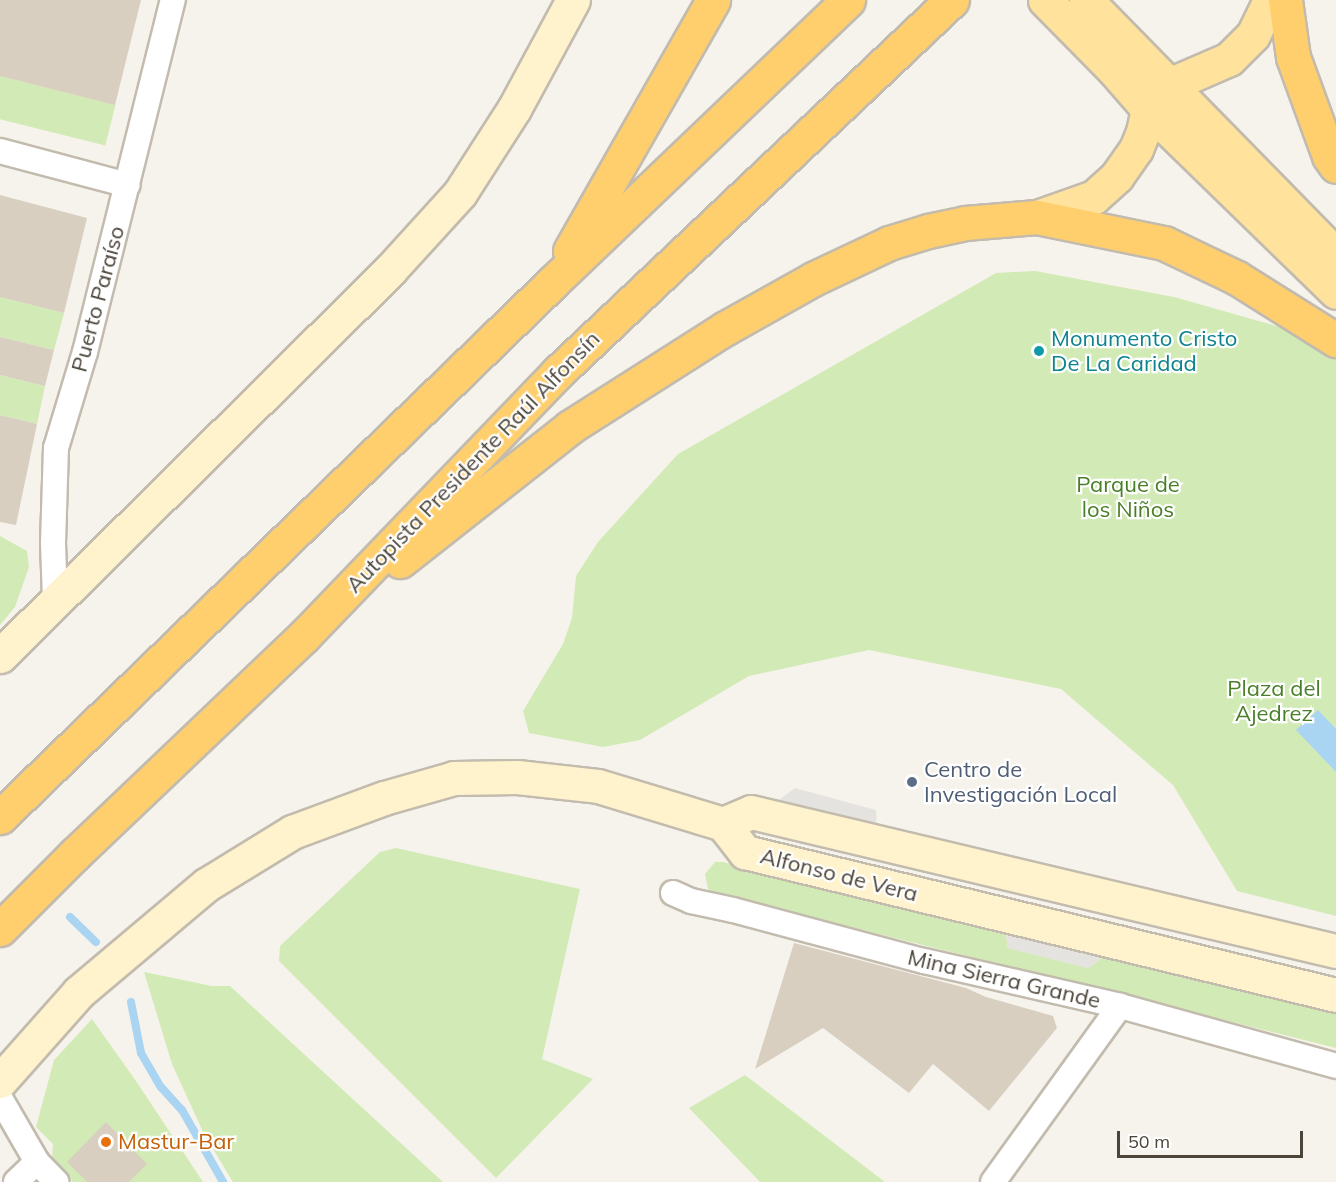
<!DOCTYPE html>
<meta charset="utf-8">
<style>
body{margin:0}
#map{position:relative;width:1336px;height:1182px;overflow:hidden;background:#f6f3ec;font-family:Mulish,sans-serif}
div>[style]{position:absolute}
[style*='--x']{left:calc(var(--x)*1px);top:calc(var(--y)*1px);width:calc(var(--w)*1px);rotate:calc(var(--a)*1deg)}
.green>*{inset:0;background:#d2eab5;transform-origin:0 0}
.parking>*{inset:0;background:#e5e3e0}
.water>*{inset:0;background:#a9d4f2}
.stream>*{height:8px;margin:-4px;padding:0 4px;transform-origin:4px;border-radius:4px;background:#a9d4f2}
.building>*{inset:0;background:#d8cfc1}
.roads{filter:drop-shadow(2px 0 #c2bbae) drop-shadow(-2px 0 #c2bbae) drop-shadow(0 2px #c2bbae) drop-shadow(0 -2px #c2bbae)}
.street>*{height:24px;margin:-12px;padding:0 12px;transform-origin:12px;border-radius:12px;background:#fff}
.secondary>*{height:33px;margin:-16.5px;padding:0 16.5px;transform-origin:16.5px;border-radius:16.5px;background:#fff3cd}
.primary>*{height:33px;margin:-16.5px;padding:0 16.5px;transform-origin:16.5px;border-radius:16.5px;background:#ffe39c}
.highway>*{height:33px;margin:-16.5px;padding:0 16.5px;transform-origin:16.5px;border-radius:16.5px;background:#ffcf6e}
.dots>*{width:16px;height:16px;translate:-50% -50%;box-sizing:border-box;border:3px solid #fff;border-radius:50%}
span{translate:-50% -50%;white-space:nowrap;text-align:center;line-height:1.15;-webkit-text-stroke:4.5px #fff;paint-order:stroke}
.street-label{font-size:22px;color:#4b4439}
.culture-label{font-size:22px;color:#0d838f}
.left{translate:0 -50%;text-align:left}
.park-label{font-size:22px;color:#4a7f2a}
.service-label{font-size:22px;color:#4e5e75}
.food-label{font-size:22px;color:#c56008}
.scale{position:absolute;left:1117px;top:1131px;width:186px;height:27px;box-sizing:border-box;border:3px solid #4b4439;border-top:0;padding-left:8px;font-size:18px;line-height:21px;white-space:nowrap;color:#4b4439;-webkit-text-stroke:4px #fff;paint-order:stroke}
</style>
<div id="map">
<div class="green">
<i style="left:0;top:76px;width:119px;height:42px;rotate:14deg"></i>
<i style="clip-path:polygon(1035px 271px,1174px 297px,1283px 328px,1336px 359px,1336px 916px,1237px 891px,1173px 785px,1061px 689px,869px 650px,749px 676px,640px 740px,603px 747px,529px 733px,523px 711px,563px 644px,572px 618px,576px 576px,598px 542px,678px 454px,996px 273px)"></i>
<i style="clip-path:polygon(0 297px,64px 313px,54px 350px,0 337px)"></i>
<i style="clip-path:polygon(0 375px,45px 386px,37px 424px,0 415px)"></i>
<i style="clip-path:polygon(0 536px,27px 551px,29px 567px,15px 607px,0 625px)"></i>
<i style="clip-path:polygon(396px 848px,580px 889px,542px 1059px,593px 1079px,496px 1178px,279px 961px,280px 946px,380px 852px)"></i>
<i style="clip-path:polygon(715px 862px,723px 862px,940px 915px,1006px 935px,1008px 948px,1088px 968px,1103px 957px,1336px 1013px,1336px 1048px,715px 893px,708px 889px,705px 874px)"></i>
<i style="clip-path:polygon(144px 972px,212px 986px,230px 986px,443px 1182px,233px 1182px,204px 1134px,172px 1064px)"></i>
<i style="clip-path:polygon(92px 1019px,136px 1081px,203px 1182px,73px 1182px,52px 1161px,53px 1144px,36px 1127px,54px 1060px)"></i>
<i style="clip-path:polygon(745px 1075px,885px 1182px,760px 1182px,689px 1108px)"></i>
</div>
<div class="parking">
<i style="clip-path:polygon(795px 788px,876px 810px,877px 835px,776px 811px,780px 799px)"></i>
<i style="clip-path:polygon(1006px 923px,1106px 944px,1103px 957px,1088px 968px,1007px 948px)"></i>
</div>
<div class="water">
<i style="clip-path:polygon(1318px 710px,1336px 729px,1336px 772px,1296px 730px)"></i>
</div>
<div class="stream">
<i style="--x:70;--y:917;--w:36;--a:44"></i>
<i style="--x:131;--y:1002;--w:52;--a:78.9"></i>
<i style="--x:141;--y:1053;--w:39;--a:60"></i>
<i style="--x:161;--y:1087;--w:31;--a:48"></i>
<i style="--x:182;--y:1110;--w:83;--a:60.3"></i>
</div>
<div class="building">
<i style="clip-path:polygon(0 0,141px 0,115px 105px,0 76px)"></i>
<i style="clip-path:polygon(0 195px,87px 218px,64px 313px,0 297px)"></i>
<i style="clip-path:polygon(0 337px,54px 350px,45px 386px,0 375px)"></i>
<i style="clip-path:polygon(0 415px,37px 424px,16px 525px,0 522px)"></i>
<i style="clip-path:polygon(794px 943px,966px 988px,986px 997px,1053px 1016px,1057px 1028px,989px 1111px,933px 1064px,909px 1093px,823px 1028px,755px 1069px)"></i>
<i style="clip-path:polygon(106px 1122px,147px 1164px,129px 1182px,87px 1182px,67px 1162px)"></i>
</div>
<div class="roads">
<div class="street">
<i style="--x:0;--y:151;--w:132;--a:14.9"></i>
<i style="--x:55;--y:600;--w:57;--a:-92"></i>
<i style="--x:53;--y:543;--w:95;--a:-88.2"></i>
<i style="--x:56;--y:448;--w:100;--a:-73.2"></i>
<i style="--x:85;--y:352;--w:363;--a:-76"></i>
<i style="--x:673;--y:893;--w:20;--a:24"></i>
<i style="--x:691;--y:901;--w:43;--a:12.1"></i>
<i style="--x:733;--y:910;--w:198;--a:15"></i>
<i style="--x:924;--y:961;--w:201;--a:12.9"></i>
<i style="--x:1120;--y:1006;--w:224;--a:15.5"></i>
<i style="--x:0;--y:1098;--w:74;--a:60"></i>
<i style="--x:37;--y:1162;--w:28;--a:46"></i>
<i style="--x:16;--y:1182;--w:29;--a:-44"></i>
<i style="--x:993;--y:1182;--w:217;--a:-54.2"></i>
</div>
<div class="secondary">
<i style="--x:0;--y:656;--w:549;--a:-44.7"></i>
<i style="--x:390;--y:270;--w:104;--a:-47.7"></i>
<i style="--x:460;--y:193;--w:100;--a:-57.3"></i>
<i style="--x:514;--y:109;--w:124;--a:-61.6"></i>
<i style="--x:723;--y:824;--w:36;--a:52"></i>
<i style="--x:745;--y:852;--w:608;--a:13.6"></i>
<i style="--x:723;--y:824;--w:30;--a:-23"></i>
<i style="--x:751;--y:812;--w:601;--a:13.37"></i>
<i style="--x:0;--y:1081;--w:119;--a:-48.4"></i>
<i style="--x:79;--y:992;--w:166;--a:-40.1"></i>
<i style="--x:206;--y:885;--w:101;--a:-31.6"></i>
<i style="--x:292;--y:832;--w:98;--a:-20.3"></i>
<i style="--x:384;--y:798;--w:73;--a:-15.9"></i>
<i style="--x:454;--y:778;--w:63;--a:-0.9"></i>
<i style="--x:517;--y:777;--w:81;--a:6.3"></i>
<i style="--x:598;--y:786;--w:131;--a:16.9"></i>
</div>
<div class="primary">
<i style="--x:1045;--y:0;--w:98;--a:45.4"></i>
<i style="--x:1114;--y:70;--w:52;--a:48.9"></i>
<i style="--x:1148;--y:109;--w:262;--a:44.2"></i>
<i style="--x:1086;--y:0;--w:357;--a:45.6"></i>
<i style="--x:1150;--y:82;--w:19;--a:9"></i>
<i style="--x:1169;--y:85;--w:65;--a:-23.4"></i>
<i style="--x:1229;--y:59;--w:34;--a:-45"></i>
<i style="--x:1253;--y:35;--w:39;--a:-64"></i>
<i style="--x:1037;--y:217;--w:60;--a:-19.3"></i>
<i style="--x:1094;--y:197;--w:31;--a:-42"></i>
<i style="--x:1117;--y:176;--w:33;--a:-55"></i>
<i style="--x:1136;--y:149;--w:18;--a:-68"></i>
<i style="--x:1143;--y:132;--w:24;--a:-78"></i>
<i style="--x:1148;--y:109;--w:18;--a:-96"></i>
</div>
<div class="highway">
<i style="--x:1285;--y:0;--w:58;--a:82"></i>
<i style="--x:1293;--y:57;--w:105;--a:70"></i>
<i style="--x:1329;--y:156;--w:12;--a:55"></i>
<i style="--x:570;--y:251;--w:289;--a:-60.3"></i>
<i style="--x:400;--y:561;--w:216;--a:-38.2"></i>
<i style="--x:570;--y:427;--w:183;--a:-32.5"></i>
<i style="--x:724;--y:329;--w:102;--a:-29.3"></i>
<i style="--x:813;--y:279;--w:84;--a:-25.3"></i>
<i style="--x:889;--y:243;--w:41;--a:-17.1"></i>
<i style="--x:928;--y:231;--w:38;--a:-12"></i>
<i style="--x:965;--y:223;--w:72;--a:-4.8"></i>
<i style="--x:1037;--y:217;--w:130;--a:11.6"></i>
<i style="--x:1164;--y:243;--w:81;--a:25.6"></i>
<i style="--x:1237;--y:278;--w:117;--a:32.1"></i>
<i style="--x:0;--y:817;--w:769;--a:-44.05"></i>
<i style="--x:553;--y:282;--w:408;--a:-43.7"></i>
<i style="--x:0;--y:929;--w:106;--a:-45"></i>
<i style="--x:75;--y:854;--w:316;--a:-43.6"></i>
<i style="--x:304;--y:636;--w:365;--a:-46.1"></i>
<i style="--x:557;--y:373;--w:543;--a:-43.36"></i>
</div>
</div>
<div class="dots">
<i style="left:1039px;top:351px;background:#0f9aa8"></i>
<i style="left:912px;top:782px;background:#5c6f8a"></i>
<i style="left:106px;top:1142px;background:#e8710a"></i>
</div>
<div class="street-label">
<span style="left:98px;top:299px;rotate:-75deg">Puerto Paraíso</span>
<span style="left:473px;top:462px;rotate:-46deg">Autopista Presidente Raúl Alfonsín</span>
<span style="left:839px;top:875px;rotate:14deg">Alfonso de Vera</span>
<span style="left:1004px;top:979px;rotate:13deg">Mina Sierra Grande</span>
</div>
<div class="culture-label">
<span class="left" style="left:1051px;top:351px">Monumento Cristo<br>De La Caridad</span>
</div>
<div class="park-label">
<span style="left:1128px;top:497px">Parque de<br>los Niños</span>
<span style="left:1274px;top:701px">Plaza del<br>Ajedrez</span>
</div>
<div class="service-label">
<span class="left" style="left:924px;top:782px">Centro de<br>Investigación Local</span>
</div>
<div class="food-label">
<span class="left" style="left:118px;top:1142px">Mastur-Bar</span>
</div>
<div class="scale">50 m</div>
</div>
